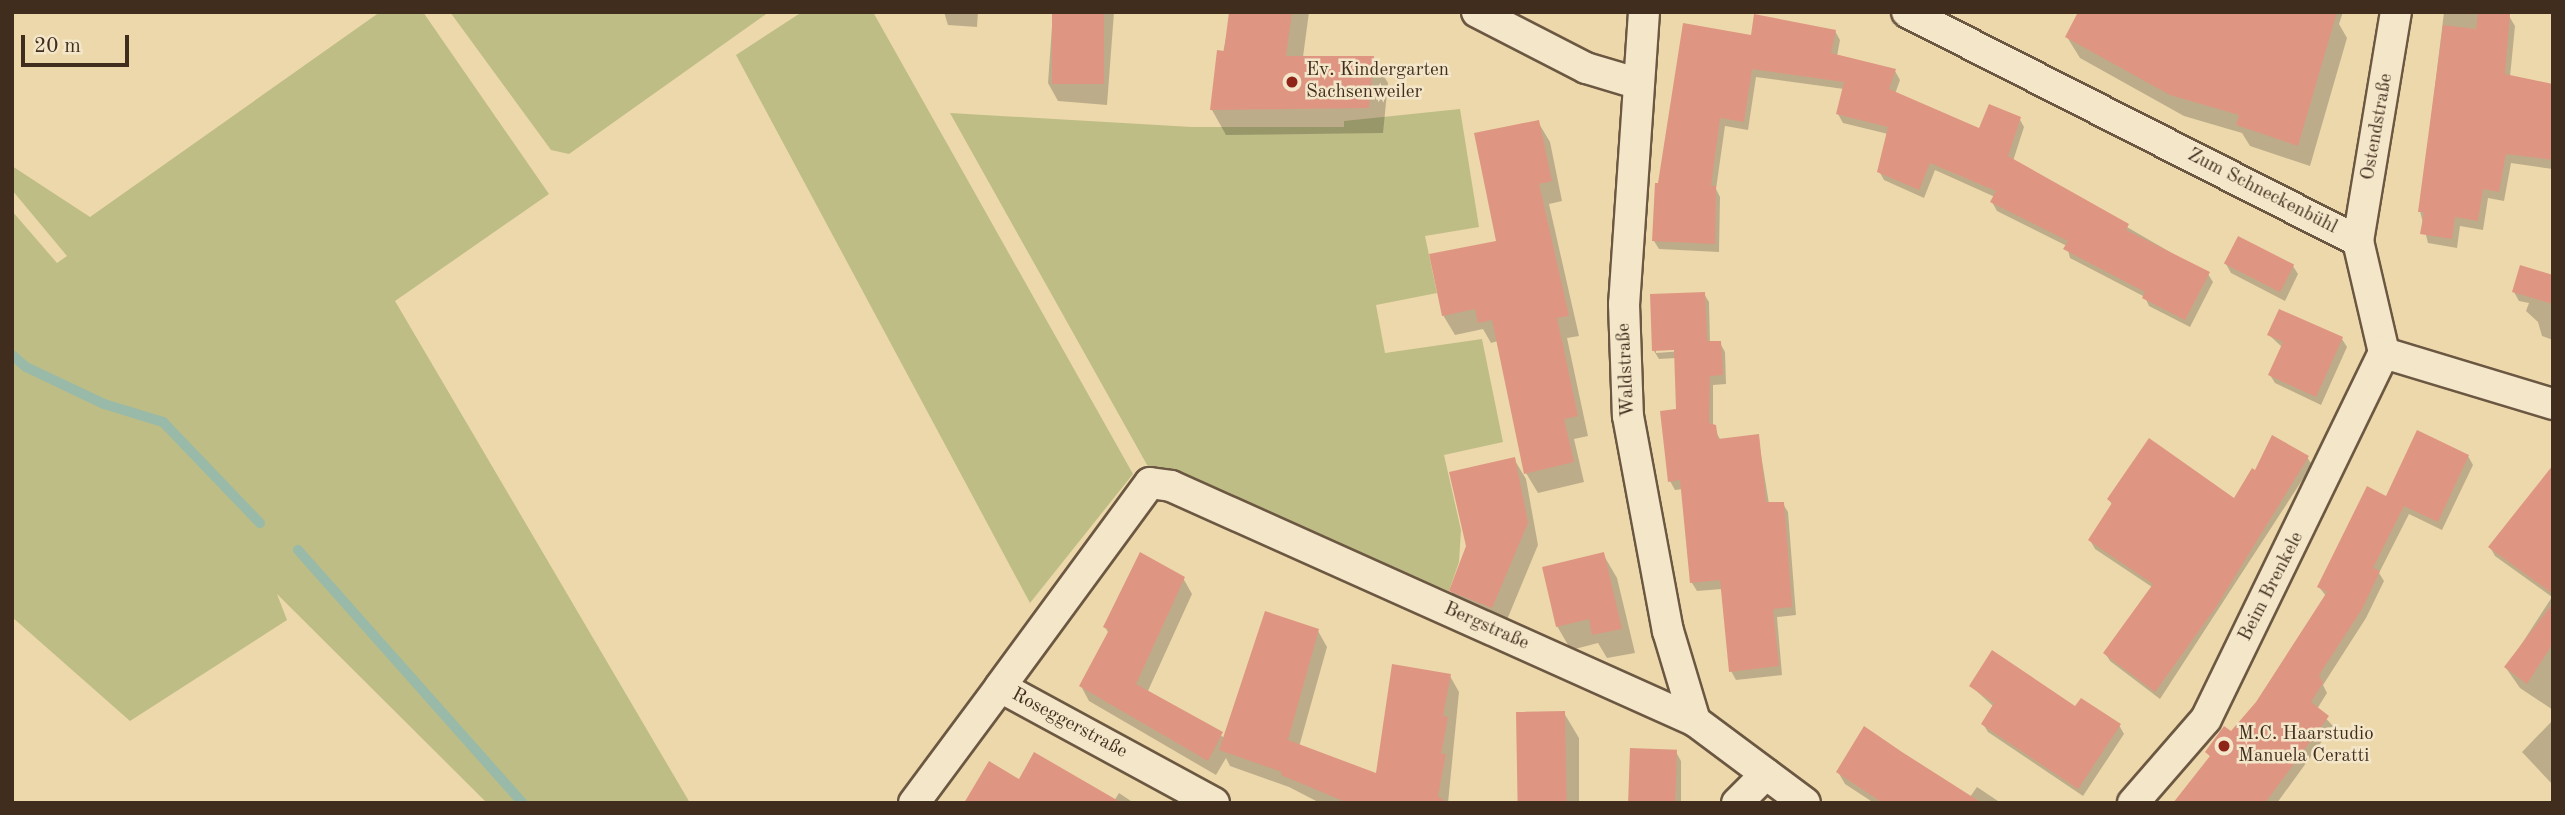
<!DOCTYPE html>
<meta charset="utf-8">
<style>
body{margin:0}
#map{position:relative;width:2565px;height:815px;overflow:hidden;background:#edd8ac;font-family:"Old Standard TT",serif}
div>[style]{position:absolute}
[style*='--x']{left:calc(var(--x)*1px);top:calc(var(--y)*1px);width:calc(var(--w)*1px);rotate:calc(var(--a)*1deg)}
.green>*{inset:0;background:#bebd85}
.shadow>*{inset:0;background:#0003}
.stream>*{height:10px;margin:-5px;padding:0 5px;transform-origin:5px;border-radius:5px;background:#99baa9}
.building>*{inset:0;background:#de9682;transform-origin:0 0}
.roads{filter:drop-shadow(2px 0 #6c5842) drop-shadow(-2px 0 #6c5842) drop-shadow(0 2px #6c5842) drop-shadow(0 -2px #6c5842)}
.street>*{height:30px;margin:-15px;padding:0 15px;transform-origin:15px;border-radius:15px;background:#f3e6c9}
.dots>*{width:19px;height:19px;translate:-50% -50%;box-sizing:border-box;border:4px solid #f3e6c9;border-radius:50%}
span{translate:-50% -50%;white-space:nowrap;text-align:center;line-height:1.15;-webkit-text-stroke:5px #f3e6c9;paint-order:stroke}
.poi-label{font-size:19px;color:#412d1e}
.left{translate:0 -50%;text-align:left}
.street-label{font-size:19px;color:#412d1e}
.frame{position:absolute;inset:0;border:14px solid #412d1e;pointer-events:none}
.scale{position:absolute;left:21px;top:35px;width:108px;height:32px;box-sizing:border-box;border:4px solid #412d1e;border-top:0;padding-left:9px;font-size:21px;line-height:24px;white-space:nowrap;color:#412d1e;-webkit-text-stroke:5px #f3e6c9;paint-order:stroke}
</style>
<div id="map">
<div class="green">
<i style="clip-path:polygon(380px 12px,423px 12px,549px 194px,395px 301px,690px 803px,487px 803px,277px 594px,287px 620px,130px 721px,12px 617px,12px 211px,57px 263px,67px 256px,12px 190px,12px 166px,90px 217px)"></i>
<i style="clip-path:polygon(450px 12px,769px 12px,569px 154px,551px 150px)"></i>
<i style="clip-path:polygon(802px 12px,873px 12px,1133px 474px,1030px 603px,736px 55px)"></i>
<i style="clip-path:polygon(1460px 109px,1479px 227px,1425px 236px,1437px 293px,1376px 305px,1385px 353px,1482px 339px,1503px 442px,1444px 455px,1461px 530px,1459px 562px,1449px 591px,1158px 467px,1151px 472px,950px 113px,1192px 127px,1344px 127px,1344px 121px)"></i>
</div>
<div class="shadow">
<i style="clip-path:polygon(944px 12px,978px 12px,977px 27px,948px 25px)"></i>
<i style="clip-path:polygon(1053px 12px,1114px 12px,1107px 105px,1058px 101px,1048px 83px)"></i>
<i style="clip-path:polygon(1231px 12px,1309px 12px,1303px 57px,1373px 58px,1388px 83px,1383px 133px,1226px 135px,1212px 110px)"></i>
<i style="clip-path:polygon(2080px 12px,2343px 12px,2339px 24px,2347px 38px,2310px 166px,2250px 146px,2242px 133px,2184px 116px,2080px 58px,2067px 37px)"></i>
<i style="clip-path:polygon(2444px 12px,2509px 16px,2515px 26px,2510px 77px,2553px 86px,2553px 169px,2511px 163px,2504px 201px,2488px 198px,2483px 230px,2460px 226px,2457px 248px,2428px 243px,2420px 211px)"></i>
<i style="clip-path:polygon(1835px 31px,1840px 40px,1837px 56px,1895px 71px,1900px 80px,1895px 94px,1979px 130px,2019px 118px,2024px 127px,2013px 161px,2208px 274px,2213px 282px,2190px 327px,2149px 306px,2145px 297px,2070px 258px,2067px 246px,1997px 211px,1992px 202px,1995px 197px,1935px 170px,1924px 198px,1884px 180px,1879px 171px,1888px 134px,1843px 123px,1838px 114px,1844px 89px,1756px 77px,1748px 130px,1725px 126px,1716px 189px,1720px 197px,1719px 252px,1659px 249px,1654px 241px,1660px 185px,1753px 37px)"></i>
<i style="clip-path:polygon(1538px 122px,1550px 142px,1562px 201px,1549px 204px,1579px 336px,1567px 338px,1588px 436px,1574px 439px,1584px 482px,1538px 493px,1526px 473px,1498px 341px,1491px 343px,1483px 329px,1455px 335px,1443px 315px,1498px 242px)"></i>
<i style="clip-path:polygon(2239px 239px,2293px 266px,2298px 274px,2285px 301px,2231px 273px,2226px 264px)"></i>
<i style="clip-path:polygon(2553px 277px,2553px 340px,2542px 336px,2538px 322px,2526px 311px,2529px 303px,2519px 301px,2514px 292px)"></i>
<i style="clip-path:polygon(evenodd,1704px 294px,1709px 302px,1710px 343px,1720px 343px,1725px 352px,1726px 384px,1713px 385px,1713px 426px,1721px 441px,1758px 436px,1769px 504px,1783px 504px,1788px 512px,1796px 615px,1777px 617px,1782px 675px,1736px 680px,1731px 671px,1722px 589px,1697px 591px,1692px 583px,1683px 489px,1675px 490px,1670px 481px,1678px 410px,1676px 358px,1659px 359px,1654px 351px,1704px 294px,1683px 348px,1683px 351px,1656px 353px,1656px 349px,1683px 348px)"></i>
<i style="clip-path:polygon(2269px 335px,2342px 339px,2347px 347px,2321px 405px,2275px 383px,2270px 375px,2282px 347px)"></i>
<i style="clip-path:polygon(2468px 456px,2473px 465px,2442px 530px,2409px 514px,2379px 573px,2384px 581px,2366px 618px,2323px 685px,2327px 693px,2317px 709px,2333px 726px,2277px 803px,2176px 803px,2211px 758px,2207px 752px,2232px 733px,2258px 704px,2326px 596px,2319px 587px,2387px 498px)"></i>
<i style="clip-path:polygon(2307px 457px,2312px 465px,2160px 699px,2110px 661px,2105px 653px,2152px 587px,2095px 549px,2090px 540px,2112px 505px,2109px 499px,2234px 500px)"></i>
<i style="clip-path:polygon(1514px 459px,1526px 479px,1538px 545px,1504px 627px,1462px 611px,1451px 591px,1467px 546px)"></i>
<i style="clip-path:polygon(2553px 490px,2553px 710px,2520px 688px,2506px 668px,2552px 597px,2495px 556px,2490px 547px)"></i>
<i style="clip-path:polygon(1603px 554px,1617px 578px,1635px 653px,1607px 658px,1598px 643px,1571px 650px,1557px 626px)"></i>
<i style="clip-path:polygon(1183px 578px,1192px 594px,1147px 693px,1225px 738px,1318px 631px,1327px 647px,1299px 747px,1377px 776px,1450px 676px,1459px 692px,1448px 803px,1320px 803px,1289px 787px,1230px 766px,1226px 758px,1216px 775px,1089px 701px,1081px 686px,1109px 634px,1105px 627px)"></i>
<i style="clip-path:polygon(1971px 686px,2076px 709px,2119px 725px,2124px 734px,2083px 796px,1988px 732px,1983px 724px,1994px 707px)"></i>
<i style="clip-path:polygon(1564px 713px,1579px 738px,1579px 803px,1518px 803px)"></i>
<i style="clip-path:polygon(2553px 720px,2553px 785px,2522px 752px)"></i>
<i style="clip-path:polygon(1676px 752px,1681px 761px,1681px 803px,1633px 803px)"></i>
<i style="clip-path:polygon(1838px 772px,1970px 797px,1977px 787px,2001px 803px,1874px 803px,1845px 784px)"></i>
<i style="clip-path:polygon(1019px 781px,1114px 801px,1119px 793px,1134px 803px,966px 803px)"></i>
</div>
<div class="stream">
<i style="--x:12;--y:355;--w:18;--a:41"></i>
<i style="--x:26;--y:367;--w:86;--a:25.4"></i>
<i style="--x:104;--y:404;--w:62;--a:17"></i>
<i style="--x:163;--y:422;--w:140;--a:46.2"></i>
<i style="--x:298;--y:550;--w:339;--a:48.4"></i>
</div>
<div class="building">
<i style="left:1052px;top:12px;width:52px;height:72px"></i>
<i style="clip-path:polygon(1229px 12px,1292px 12px,1286px 56px,1374px 56px,1369px 108px,1210px 110px,1217px 50px,1224px 51px)"></i>
<i style="clip-path:polygon(2078px 12px,2337px 12px,2298px 146px,2236px 125px,2239px 115px,2170px 95px,2065px 37px)"></i>
<i style="clip-path:polygon(2478px 12px,2510px 14px,2505px 74px,2553px 84px,2553px 160px,2506px 154px,2499px 192px,2483px 189px,2478px 221px,2455px 217px,2452px 239px,2420px 234px,2424px 212px,2418px 212px,2443px 25px,2476px 29px)"></i>
<i style="clip-path:polygon(1754px 14px,1836px 30px,1831px 53px,1896px 69px,1889px 89px,1979px 128px,1989px 104px,2021px 117px,2008px 156px,2129px 224px,2126px 230px,2210px 272px,2185px 320px,2142px 298px,2145px 292px,2063px 249px,2068px 241px,1990px 202px,1996px 191px,1930px 163px,1919px 190px,1877px 172px,1888px 127px,1836px 114px,1844px 82px,1752px 69px,1744px 122px,1720px 118px,1711px 186px,1716px 186px,1715px 244px,1652px 241px,1655px 183px,1658px 183px,1683px 23px,1751px 35px)"></i>
<i style="clip-path:polygon(1539px 120px,1552px 181px,1539px 184px,1569px 316px,1557px 318px,1578px 416px,1564px 419px,1574px 462px,1524px 474px,1492px 320px,1478px 323px,1475px 309px,1442px 316px,1429px 254px,1496px 241px,1474px 133px)"></i>
<i style="left:2238px;top:236px;width:63px;height:31px;rotate:27deg"></i>
<i style="clip-path:polygon(2520px 265px,2553px 275px,2553px 304px,2512px 292px)"></i>
<i style="clip-path:polygon(1705px 292px,1707px 341px,1721px 341px,1723px 375px,1710px 376px,1709px 423px,1716px 425px,1718px 439px,1759px 434px,1766px 502px,1784px 502px,1792px 607px,1773px 609px,1779px 666px,1729px 672px,1720px 580px,1690px 583px,1680px 480px,1668px 482px,1660px 411px,1676px 409px,1674px 350px,1652px 351px,1650px 294px)"></i>
<i style="clip-path:polygon(2279px 309px,2343px 337px,2316px 397px,2268px 375px,2283px 342px,2267px 335px)"></i>
<i style="clip-path:polygon(2417px 430px,2469px 455px,2438px 522px,2404px 506px,2373px 568px,2380px 571px,2362px 609px,2319px 675px,2323px 683px,2311px 702px,2329px 716px,2265px 803px,2173px 803px,2210px 756px,2205px 752px,2224px 726px,2231px 731px,2256px 702px,2327px 592px,2317px 587px,2367px 486px,2386px 496px)"></i>
<i style="clip-path:polygon(2272px 435px,2309px 456px,2216px 607px,2155px 692px,2103px 653px,2153px 584px,2088px 540px,2112px 503px,2107px 499px,2149px 438px,2234px 498px,2252px 468px,2255px 470px)"></i>
<i style="clip-path:polygon(1515px 457px,1528px 523px,1492px 608px,1449px 591px,1466px 546px,1449px 472px)"></i>
<i style="clip-path:polygon(2553px 465px,2553px 594px,2488px 547px)"></i>
<i style="clip-path:polygon(1140px 552px,1185px 577px,1136px 684px,1223px 732px,1208px 761px,1079px 686px,1109px 630px,1103px 627px)"></i>
<i style="clip-path:polygon(1604px 552px,1622px 629px,1592px 635px,1589px 619px,1556px 627px,1542px 567px)"></i>
<i style="clip-path:polygon(2553px 603px,2553px 643px,2527px 684px,2504px 667px)"></i>
<i style="clip-path:polygon(1265px 611px,1319px 629px,1288px 740px,1376px 773px,1392px 664px,1451px 674px,1443px 716px,1448px 717px,1441px 754px,1446px 754px,1438px 796px,1447px 803px,1348px 803px,1281px 775px,1282px 772px,1219px 750px)"></i>
<i style="clip-path:polygon(1992px 650px,2075px 706px,2081px 698px,2121px 724px,2078px 789px,1981px 724px,1994px 703px,1969px 686px)"></i>
<i style="left:1565px;top:711px;width:92px;height:49px;rotate:89deg"></i>
<i style="clip-path:polygon(1864px 726px,1902px 752px,1982px 803px,1883px 803px,1836px 772px)"></i>
<i style="left:1630px;top:748px;width:47px;height:55px;rotate:2deg"></i>
<i style="clip-path:polygon(1034px 752px,1122px 803px,964px 803px,989px 761px,1019px 779px)"></i>
</div>
<div class="roads">
<div class="street">
<i style="--x:1477;--y:12;--w:123;--a:27.2"></i>
<i style="--x:1586;--y:68;--w:52;--a:16.7"></i>
<i style="--x:1644;--y:12;--w:293;--a:93.9"></i>
<i style="--x:1624;--y:304;--w:112;--a:88"></i>
<i style="--x:1628;--y:416;--w:219;--a:79.5"></i>
<i style="--x:1668;--y:631;--w:94;--a:73.3"></i>
<i style="--x:1907;--y:12;--w:506;--a:26.92"></i>
<i style="--x:2358;--y:241;--w:115;--a:76.9"></i>
<i style="--x:2384;--y:353;--w:177;--a:16.8"></i>
<i style="--x:2358;--y:241;--w:232;--a:-80.6"></i>
<i style="--x:914;--y:803;--w:144;--a:-53.4"></i>
<i style="--x:1214;--y:803;--w:243;--a:-151.5"></i>
<i style="--x:1000;--y:687;--w:253;--a:-53.7"></i>
<i style="--x:1150;--y:483;--w:21;--a:8"></i>
<i style="--x:1171;--y:486;--w:574;--a:24.15"></i>
<i style="--x:1695;--y:721;--w:137;--a:36.7"></i>
<i style="--x:1737;--y:803;--w:41;--a:-45"></i>
<i style="--x:2133;--y:803;--w:111;--a:-49"></i>
<i style="--x:2206;--y:719;--w:407;--a:-64.1"></i>
</div>
</div>
<div class="dots">
<i style="left:1292px;top:82px;background:#8f2418"></i>
<i style="left:2224px;top:746px;background:#8f2418"></i>
</div>
<div class="poi-label">
<span class="left" style="left:1306px;top:82px">Ev. Kindergarten<br>Sachsenweiler</span>
<span class="left" style="left:2238px;top:746px">M.C. Haarstudio<br>Manuela Ceratti</span>
</div>
<div class="street-label">
<span style="left:2378px;top:127px;rotate:-80deg">Ostendstraße</span>
<span style="left:2262px;top:192px;rotate:27deg">Zum Schneckenbühl</span>
<span style="left:1627px;top:370px;rotate:-93deg">Waldstraße</span>
<span style="left:2272px;top:587px;rotate:-63deg">Beim Brenkele</span>
<span style="left:1486px;top:627px;rotate:24deg">Bergstraße</span>
<span style="left:1069px;top:724px;rotate:28deg">Roseggerstraße</span>
</div>
<div class="frame"></div>
<div class="scale">20 m</div>
</div>
